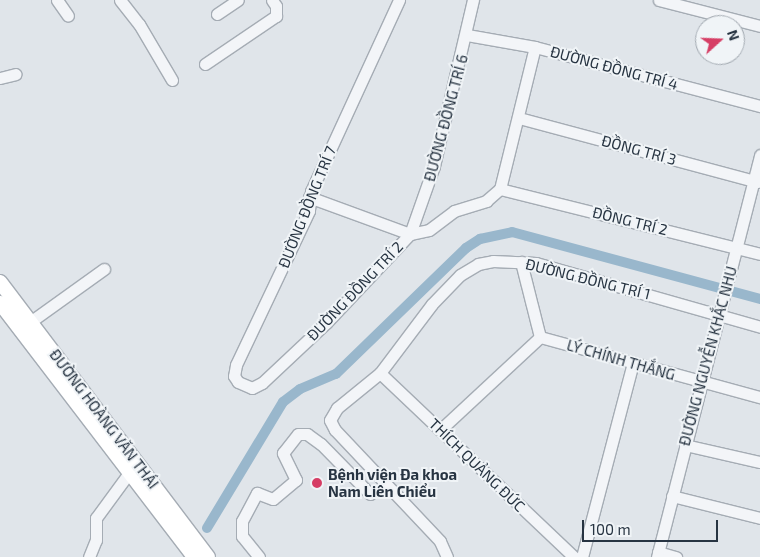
<!DOCTYPE html>
<meta charset="utf-8">
<style>
body{margin:0}
#map{position:relative;width:760px;height:557px;overflow:hidden;background:#e0e5ea;font-family:"Exo 2",sans-serif}
div>[style]{position:absolute}
[style*='--x']{left:calc(var(--x)*1px);top:calc(var(--y)*1px);width:calc(var(--w)*1px);rotate:calc(var(--a)*1deg)}
.canal>*{height:10px;margin:-5px;padding:0 5px;transform-origin:5px;border-radius:5px;background:#99b7cc}
.roads{filter:drop-shadow(1px 0 #a5acb4) drop-shadow(-1px 0 #a5acb4) drop-shadow(0 1px #a5acb4) drop-shadow(0 -1px #a5acb4)}
.minor>*{height:11px;margin:-5.5px;padding:0 5.5px;transform-origin:5.5px;border-radius:5.5px;background:#f3f5f8}
.major>*{height:14px;margin:-7px;padding:0 7px;transform-origin:7px;border-radius:7px;background:#fff}
.dots>*{width:14px;height:14px;translate:-50% -50%;box-sizing:border-box;border:2px solid #f0f4f7;border-radius:50%}
span{translate:-50% -50%;white-space:nowrap;text-align:center;line-height:1.15;-webkit-text-stroke:4px #f0f4f7;paint-order:stroke}
.street-label{font-size:15px;color:#273442}
.poi-label{font-size:15px;color:#273442;font-weight:700}
.left{translate:0 -50%;text-align:left}
.north{position:absolute;left:695px;top:15px;width:50px;height:50px;box-sizing:border-box;background:#f0f4f7;border:1px solid #a0a7af;border-radius:50%;rotate:70deg;font-size:14px;font-weight:700;line-height:20px;text-align:center;color:#273442}
.north::after{content:'';display:block;margin:auto;width:18px;height:22px;background:#d63e65;clip-path:polygon(50% 0,100% 100%,50% 72%,0 100%)}
.scale{position:absolute;left:582px;top:520px;width:136px;height:22px;box-sizing:border-box;border:2px solid #273442;border-top:0;padding-left:6px;font-size:15px;line-height:18px;white-space:nowrap;color:#273442;-webkit-text-stroke:4px #f0f4f7;paint-order:stroke}
</style>
<div id="map">
<div class="canal">
<i style="--x:207;--y:528;--w:147;--a:-58.9"></i>
<i style="--x:283;--y:402;--w:21;--a:-37"></i>
<i style="--x:300;--y:389;--w:39;--a:-23"></i>
<i style="--x:336;--y:374;--w:181;--a:-44.1"></i>
<i style="--x:466;--y:248;--w:17;--a:-33"></i>
<i style="--x:480;--y:239;--w:33;--a:-12"></i>
<i style="--x:512;--y:232;--w:257;--a:15.1"></i>
</div>
<div class="roads">
<div class="minor">
<i style="--x:57;--y:0;--w:19;--a:55"></i>
<i style="--x:120;--y:0;--w:31;--a:52"></i>
<i style="--x:139;--y:24;--w:65;--a:59.5"></i>
<i style="--x:399;--y:0;--w:210;--a:114.7"></i>
<i style="--x:311;--y:191;--w:20;--a:96"></i>
<i style="--x:309;--y:211;--w:170;--a:115.4"></i>
<i style="--x:236;--y:365;--w:11;--a:100"></i>
<i style="--x:234;--y:376;--w:7;--a:56"></i>
<i style="--x:238;--y:382;--w:15;--a:23"></i>
<i style="--x:252;--y:388;--w:11;--a:-27"></i>
<i style="--x:262;--y:383;--w:88;--a:-43.2"></i>
<i style="--x:326;--y:323;--w:122;--a:-46.7"></i>
<i style="--x:410;--y:234;--w:19;--a:-12"></i>
<i style="--x:429;--y:230;--w:31;--a:-37"></i>
<i style="--x:454;--y:211;--w:34;--a:-17"></i>
<i style="--x:486;--y:201;--w:18;--a:-41"></i>
<i style="--x:659;--y:0;--w:104;--a:14.4"></i>
<i style="--x:217;--y:14;--w:25;--a:-34"></i>
<i style="--x:467;--y:35;--w:69;--a:10"></i>
<i style="--x:535;--y:47;--w:233;--a:14.7"></i>
<i style="--x:205;--y:64;--w:86;--a:-34.1"></i>
<i style="--x:276;--y:16;--w:10;--a:-90"></i>
<i style="--x:276;--y:6;--w:7;--a:-124"></i>
<i style="--x:0;--y:78;--w:16;--a:-14"></i>
<i style="--x:519;--y:118;--w:247;--a:15"></i>
<i style="--x:500;--y:189;--w:268;--a:14"></i>
<i style="--x:500;--y:189;--w:146;--a:-76.2"></i>
<i style="--x:309;--y:197;--w:108;--a:20.1"></i>
<i style="--x:410;--y:234;--w:72;--a:-70.6"></i>
<i style="--x:434;--y:166;--w:171;--a:-76.8"></i>
<i style="--x:521;--y:262;--w:77;--a:75.8"></i>
<i style="--x:30;--y:322;--w:91;--a:-35.6"></i>
<i style="--x:540;--y:337;--w:228;--a:15.3"></i>
<i style="--x:380;--y:373;--w:267;--a:43.5"></i>
<i style="--x:440;--y:430;--w:137;--a:-42.9"></i>
<i style="--x:685;--y:445;--w:77;--a:12.8"></i>
<i style="--x:672;--y:496;--w:91;--a:14"></i>
<i style="--x:658;--y:552;--w:19;--a:16"></i>
<i style="--x:89;--y:557;--w:18;--a:-68"></i>
<i style="--x:96;--y:540;--w:22;--a:-90"></i>
<i style="--x:96;--y:518;--w:56;--a:-53.7"></i>
<i style="--x:259;--y:557;--w:27;--a:-129"></i>
<i style="--x:242;--y:536;--w:15;--a:-90"></i>
<i style="--x:242;--y:521;--w:32;--a:-62"></i>
<i style="--x:257;--y:493;--w:17;--a:21"></i>
<i style="--x:273;--y:499;--w:30;--a:-40"></i>
<i style="--x:296;--y:480;--w:30;--a:-116"></i>
<i style="--x:283;--y:453;--w:24;--a:-52"></i>
<i style="--x:298;--y:434;--w:9;--a:0"></i>
<i style="--x:307;--y:434;--w:17;--a:36"></i>
<i style="--x:321;--y:444;--w:70;--a:45.6"></i>
<i style="--x:447;--y:557;--w:17;--a:-114"></i>
<i style="--x:440;--y:541;--w:153;--a:-133.4"></i>
<i style="--x:335;--y:430;--w:11;--a:-117"></i>
<i style="--x:330;--y:420;--w:14;--a:-60"></i>
<i style="--x:337;--y:408;--w:55;--a:-39.1"></i>
<i style="--x:380;--y:373;--w:86;--a:-53"></i>
<i style="--x:432;--y:304;--w:40;--a:-46"></i>
<i style="--x:460;--y:275;--w:21;--a:-31"></i>
<i style="--x:478;--y:264;--w:15;--a:-11"></i>
<i style="--x:493;--y:261;--w:43;--a:2.7"></i>
<i style="--x:536;--y:263;--w:233;--a:15.9"></i>
<i style="--x:582;--y:557;--w:201;--a:-75.3"></i>
<i style="--x:657;--y:557;--w:415;--a:-75.6"></i>
</div>
<div class="major">
<i style="--x:0;--y:282;--w:345;--a:52.9"></i>
<i style="--x:0;--y:303;--w:320;--a:52.6"></i>
</div>
</div>
<div class="dots">
<i style="left:317px;top:483px;background:#d63e65"></i>
</div>
<div class="street-label">
<span style="left:614px;top:68px;rotate:15deg">ĐƯỜNG ĐỒNG TRÍ 4</span>
<span style="left:446px;top:118px;rotate:-75deg">ĐƯỜNG ĐỒNG TRÍ 6</span>
<span style="left:639px;top:150px;rotate:15deg">ĐỒNG TRÍ 3</span>
<span style="left:307px;top:207px;rotate:-68deg">ĐƯỜNG ĐỒNG TRÍ 7</span>
<span style="left:630px;top:221px;rotate:14deg">ĐỒNG TRÍ 2</span>
<span style="left:588px;top:279px;rotate:14deg">ĐƯỜNG ĐỒNG TRÍ 1</span>
<span style="left:355px;top:291px;rotate:-46deg">ĐƯỜNG ĐỒNG TRÍ 2</span>
<span style="left:708px;top:356px;rotate:-75deg">ĐƯỜNG NGUYỄN KHẮC NHU</span>
<span style="left:621px;top:360px;rotate:16deg">LÝ CHÍNH THẮNG</span>
<span style="left:104px;top:419px;rotate:53deg">ĐƯỜNG HOÀNG VĂN THÁI</span>
<span style="left:477px;top:465px;rotate:44deg">THÍCH QUẢNG ĐỨC</span>
</div>
<div class="poi-label">
<span class="left" style="left:328px;top:483px">Bệnh viện Đa khoa<br>Nam Liên Chiểu</span>
</div>
<div class="north">N</div>
<div class="scale">100 m</div>
</div>
